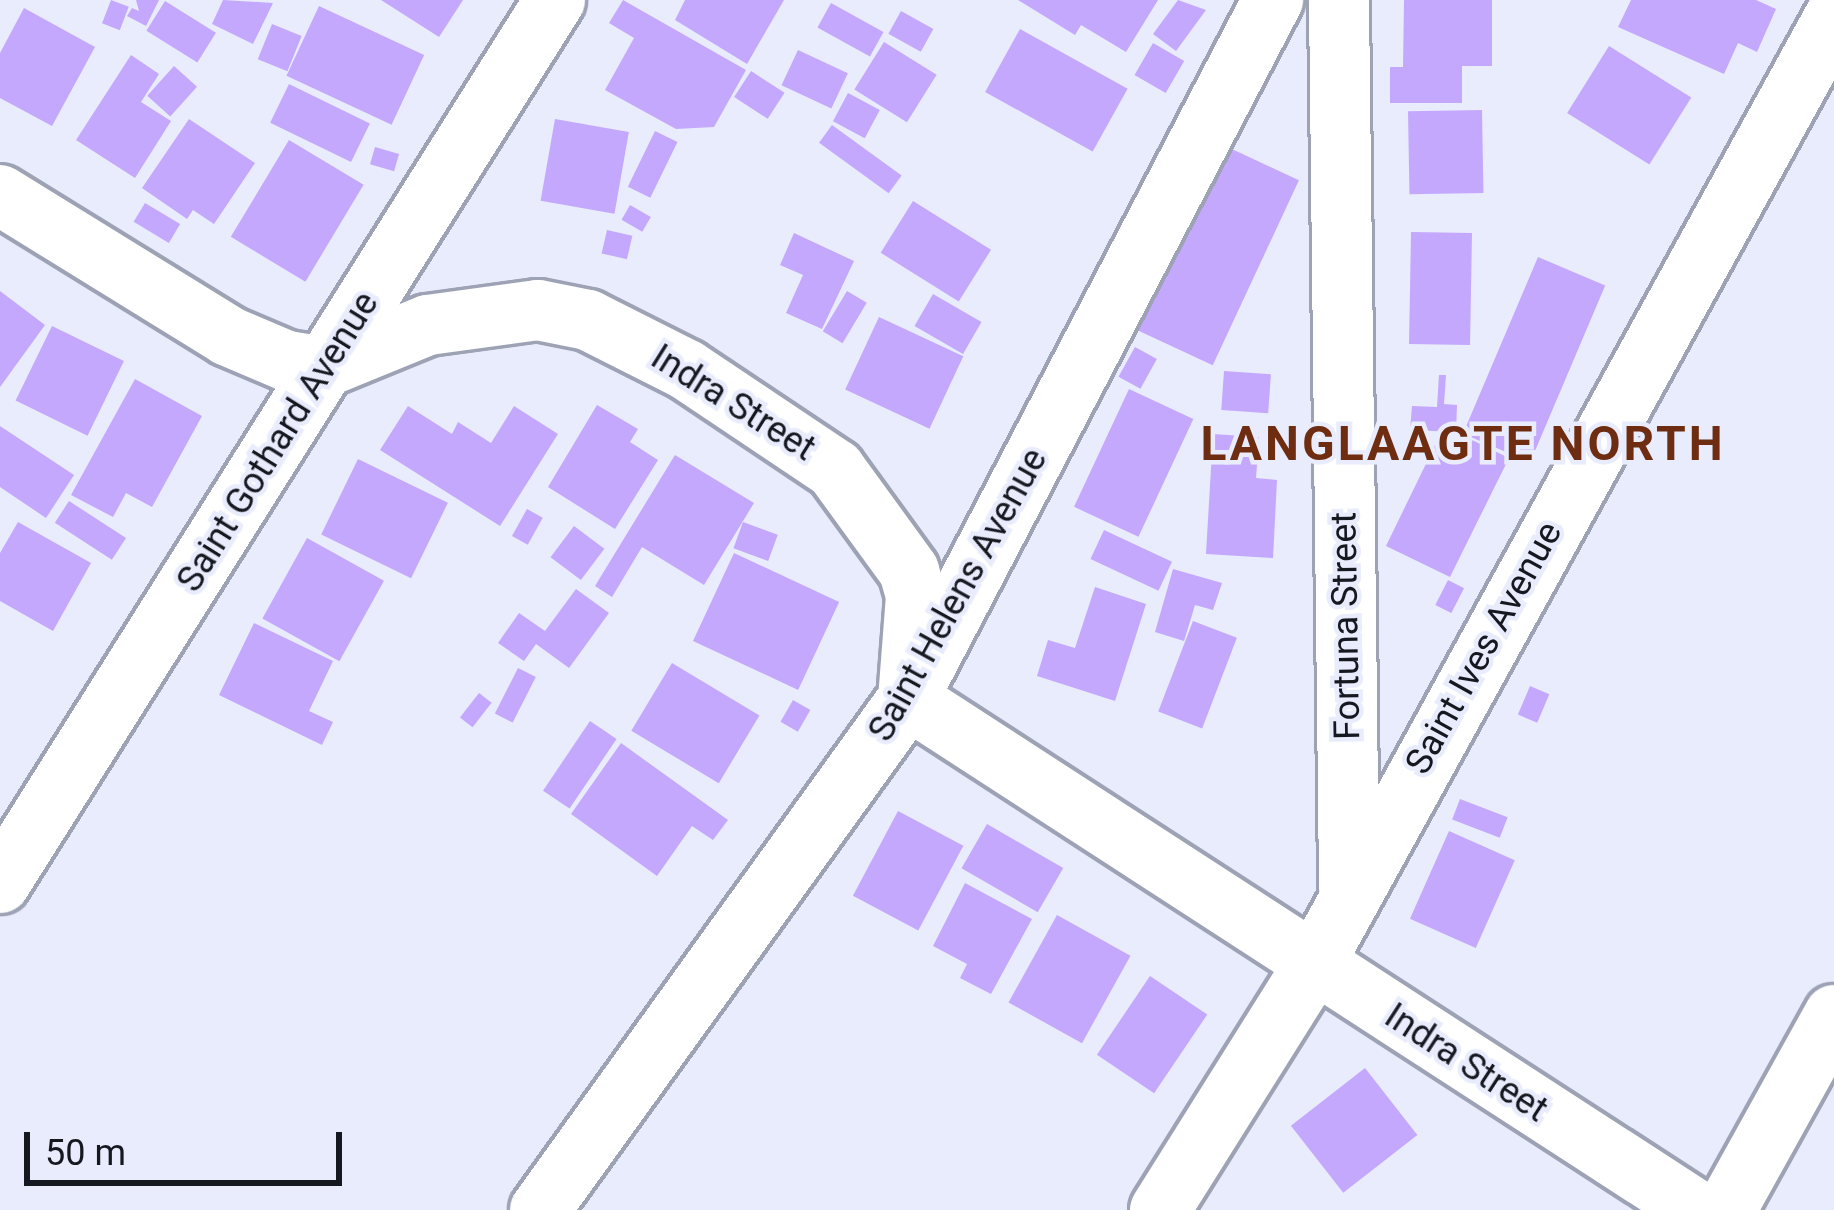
<!DOCTYPE html>
<style>
body{margin:0}
#map{position:relative;width:1834px;height:1210px;overflow:hidden;background:#e8ecfd;font-family:Roboto,sans-serif}
div>[style]{position:absolute}
[style*='--x']{left:calc(var(--x)*1px);top:calc(var(--y)*1px);width:calc(var(--w)*1px);rotate:calc(var(--a)*1deg)}
.building>*{inset:0;background:#c4a8fd;transform-origin:0 0}
.roads{filter:drop-shadow(3px 0 #9da2b5) drop-shadow(-3px 0 #9da2b5) drop-shadow(0 3px #9da2b5) drop-shadow(0 -3px #9da2b5)}
.minor>*{height:60px;margin:-30px;padding:0 30px;transform-origin:30px;border-radius:30px;background:#fff}
span{translate:-50% -50%;white-space:nowrap;text-align:center;line-height:1.15;-webkit-text-stroke:9px #e8ecfd;paint-order:stroke}
.street-label{font-size:36px;color:#16181f}
.district-label{font-size:48px;color:#6e2d11;font-weight:700;letter-spacing:3px}
.scale{position:absolute;left:24px;top:1132px;width:318px;height:54px;box-sizing:border-box;border:6px solid #16181f;border-top:0;padding-left:15px;font-size:36px;line-height:42px;white-space:nowrap;color:#16181f;-webkit-text-stroke:9px #e8ecfd;paint-order:stroke}
</style>
<div id="map">
<div class="building">
<i style="left:111px;top:0;width:19px;height:25px;rotate:21deg"></i>
<i style="clip-path:polygon(136px 0,159px 0,146px 26px,127px 16px,132px 8px,139px 11px)"></i>
<i style="clip-path:polygon(223px 0,273px 3px,253px 44px,212px 24px)"></i>
<i style="clip-path:polygon(381px 0,463px 0,439px 37px)"></i>
<i style="clip-path:polygon(623px 0,746px 70px,714px 127px,676px 129px,605px 90px,634px 38px,609px 23px)"></i>
<i style="clip-path:polygon(685px 0,784px 0,747px 64px,675px 20px)"></i>
<i style="clip-path:polygon(1018px 0,1158px 0,1126px 52px,1081px 25px,1075px 35px)"></i>
<i style="clip-path:polygon(1178px 0,1206px 10px,1176px 51px,1153px 34px)"></i>
<i style="clip-path:polygon(1404px 0,1492px 0,1492px 66px,1462px 66px,1462px 103px,1390px 103px,1390px 67px,1403px 67px)"></i>
<i style="clip-path:polygon(1631px 0,1756px 0,1776px 9px,1757px 52px,1738px 43px,1724px 74px,1618px 27px)"></i>
<i style="left:165px;top:1px;width:60px;height:35px;rotate:32deg"></i>
<i style="left:831px;top:3px;width:60px;height:28px;rotate:29deg"></i>
<i style="left:319px;top:6px;width:116px;height:77px;rotate:25deg"></i>
<i style="clip-path:polygon(24px 8px,95px 47px,52px 126px,0 98px,0 53px)"></i>
<i style="left:901px;top:11px;width:37px;height:26px;rotate:29deg"></i>
<i style="left:272px;top:24px;width:32px;height:38px;rotate:22deg"></i>
<i style="left:1020px;top:29px;width:123px;height:72px;rotate:29deg"></i>
<i style="left:884px;top:42px;width:62px;height:56px;rotate:32deg"></i>
<i style="left:1153px;top:43px;width:36px;height:37px;rotate:30deg"></i>
<i style="left:1609px;top:46px;width:97px;height:79px;rotate:32deg"></i>
<i style="left:798px;top:50px;width:55px;height:39px;rotate:25deg"></i>
<i style="clip-path:polygon(131px 55px,159px 74px,141px 102px,171px 121px,135px 178px,76px 140px)"></i>
<i style="left:174px;top:66px;width:31px;height:40px;rotate:42deg"></i>
<i style="left:751px;top:71px;width:40px;height:31px;rotate:33deg"></i>
<i style="left:289px;top:84px;width:90px;height:43px;rotate:26deg"></i>
<i style="left:848px;top:93px;width:36px;height:32px;rotate:28deg"></i>
<i style="left:1482px;top:110px;width:83px;height:74px;rotate:89deg"></i>
<i style="clip-path:polygon(189px 119px,255px 163px,214px 224px,193px 210px,187px 219px,142px 188px)"></i>
<i style="left:555px;top:119px;width:75px;height:83px;rotate:10deg"></i>
<i style="left:832px;top:125px;width:86px;height:22px;rotate:36deg"></i>
<i style="left:655px;top:131px;width:25px;height:62px;rotate:26deg"></i>
<i style="left:289px;top:140px;width:87px;height:113px;rotate:31deg"></i>
<i style="left:1221px;top:144px;width:86px;height:204px;rotate:25deg"></i>
<i style="left:375px;top:147px;width:25px;height:18px;rotate:16deg"></i>
<i style="left:913px;top:201px;width:92px;height:61px;rotate:32deg"></i>
<i style="left:145px;top:203px;width:41px;height:22px;rotate:31deg"></i>
<i style="left:630px;top:205px;width:24px;height:17px;rotate:30deg"></i>
<i style="left:607px;top:230px;width:26px;height:24px;rotate:13deg"></i>
<i style="left:1411px;top:232px;width:61px;height:112px;rotate:1deg"></i>
<i style="clip-path:polygon(794px 233px,854px 261px,822px 329px,786px 313px,803px 275px,780px 265px)"></i>
<i style="left:1538px;top:257px;width:73px;height:192px;rotate:23deg"></i>
<i style="clip-path:polygon(0 291px,45px 325px,0 387px)"></i>
<i style="left:847px;top:291px;width:23px;height:47px;rotate:31deg"></i>
<i style="left:933px;top:294px;width:56px;height:37px;rotate:30deg"></i>
<i style="left:879px;top:317px;width:93px;height:80px;rotate:25deg"></i>
<i style="left:52px;top:326px;width:80px;height:83px;rotate:26deg"></i>
<i style="left:1135px;top:347px;width:25px;height:34px;rotate:29deg"></i>
<i style="left:1224px;top:371px;width:47px;height:39px;rotate:4deg"></i>
<i style="clip-path:polygon(1439px 375px,1446px 375px,1444px 404px,1457px 405px,1456px 432px,1410px 430px,1412px 406px,1437px 407px)"></i>
<i style="clip-path:polygon(135px 379px,202px 416px,152px 507px,126px 493px,113px 517px,71px 495px)"></i>
<i style="left:1129px;top:389px;width:71px;height:130px;rotate:25deg"></i>
<i style="clip-path:polygon(597px 405px,638px 429px,630px 442px,658px 460px,615px 529px,548px 487px)"></i>
<i style="clip-path:polygon(408px 406px,452px 434px,458px 422px,491px 443px,514px 406px,558px 434px,500px 526px,380px 450px)"></i>
<i style="clip-path:polygon(0 426px,74px 475px,46px 518px,0 487px)"></i>
<i style="clip-path:polygon(1213px 434px,1259px 437px,1256px 478px,1277px 480px,1273px 558px,1206px 554px)"></i>
<i style="clip-path:polygon(1439px 437px,1464px 450px,1470px 439px,1509px 458px,1450px 577px,1386px 546px)"></i>
<i style="clip-path:polygon(675px 455px,754px 503px,704px 585px,642px 547px,612px 597px,595px 586px)"></i>
<i style="left:358px;top:459px;width:100px;height:84px;rotate:26deg"></i>
<i style="left:69px;top:501px;width:68px;height:26px;rotate:33deg"></i>
<i style="left:527px;top:509px;width:18px;height:31px;rotate:29deg"></i>
<i style="clip-path:polygon(18px 522px,91px 563px,53px 631px,0 601px,0 553px)"></i>
<i style="left:743px;top:522px;width:37px;height:28px;rotate:20deg"></i>
<i style="left:574px;top:526px;width:38px;height:39px;rotate:37deg"></i>
<i style="left:1104px;top:530px;width:75px;height:32px;rotate:25deg"></i>
<i style="left:307px;top:538px;width:88px;height:92px;rotate:29deg"></i>
<i style="left:734px;top:553px;width:116px;height:97px;rotate:25deg"></i>
<i style="clip-path:polygon(1173px 569px,1222px 583px,1213px 610px,1195px 605px,1184px 641px,1155px 632px)"></i>
<i style="left:1448px;top:580px;width:18px;height:28px;rotate:27deg"></i>
<i style="clip-path:polygon(1095px 587px,1146px 604px,1115px 701px,1037px 676px,1048px 640px,1075px 648px)"></i>
<i style="clip-path:polygon(576px 589px,609px 613px,569px 668px,536px 644px,524px 661px,498px 643px,519px 613px,545px 631px)"></i>
<i style="left:1193px;top:621px;width:47px;height:97px;rotate:21deg"></i>
<i style="clip-path:polygon(254px 623px,333px 661px,309px 711px,333px 722px,322px 745px,219px 695px)"></i>
<i style="left:672px;top:663px;width:102px;height:79px;rotate:31deg"></i>
<i style="left:518px;top:668px;width:20px;height:51px;rotate:27deg"></i>
<i style="left:1530px;top:686px;width:21px;height:31px;rotate:23deg"></i>
<i style="left:479px;top:693px;width:16px;height:31px;rotate:38deg"></i>
<i style="left:793px;top:700px;width:20px;height:25px;rotate:30deg"></i>
<i style="left:590px;top:721px;width:32px;height:84px;rotate:34deg"></i>
<i style="clip-path:polygon(621px 743px,728px 820px,713px 840px,692px 826px,657px 876px,571px 814px)"></i>
<i style="left:1460px;top:799px;width:51px;height:22px;rotate:21deg"></i>
<i style="left:898px;top:811px;width:74px;height:96px;rotate:28deg"></i>
<i style="left:987px;top:824px;width:88px;height:51px;rotate:30deg"></i>
<i style="left:1449px;top:831px;width:72px;height:96px;rotate:24deg"></i>
<i style="clip-path:polygon(965px 883px,1032px 919px,991px 994px,960px 978px,967px 964px,933px 946px)"></i>
<i style="left:1057px;top:915px;width:84px;height:100px;rotate:29deg"></i>
<i style="left:1150px;top:976px;width:69px;height:95px;rotate:34deg"></i>
<i style="left:1365px;top:1068px;width:85px;height:94px;rotate:52deg"></i>
</div>
<div class="roads">
<div class="minor">
<i style="--x:1339;--y:0;--w:888;--a:89.35"></i>
<i style="--x:0;--y:195;--w:268;--a:31.7"></i>
<i style="--x:228;--y:336;--w:64;--a:23"></i>
<i style="--x:287;--y:361;--w:38;--a:9"></i>
<i style="--x:325;--y:367;--w:111;--a:-22.2"></i>
<i style="--x:428;--y:325;--w:111;--a:-7.8"></i>
<i style="--x:538;--y:310;--w:51;--a:11.3"></i>
<i style="--x:588;--y:320;--w:111;--a:26.8"></i>
<i style="--x:687;--y:370;--w:178;--a:33.8"></i>
<i style="--x:835;--y:469;--w:126;--a:54"></i>
<i style="--x:909;--y:571;--w:26;--a:74"></i>
<i style="--x:916;--y:596;--w:103;--a:94.4"></i>
<i style="--x:908;--y:699;--w:939;--a:32.96"></i>
<i style="--x:0;--y:883;--w:1043;--a:-57.85"></i>
<i style="--x:540;--y:1210;--w:630;--a:-54.24"></i>
<i style="--x:908;--y:699;--w:789;--a:-62.43"></i>
<i style="--x:1160;--y:1210;--w:288;--a:-57.9"></i>
<i style="--x:1313;--y:966;--w:1082;--a:-61.21"></i>
<i style="--x:1726;--y:1210;--w:223;--a:-61"></i>
</div>
</div>
<div class="street-label">
<span style="left:733px;top:403px;rotate:32deg">Indra Street</span>
<span style="left:278px;top:442px;rotate:-58deg">Saint Gothard Avenue</span>
<span style="left:958px;top:595px;rotate:-61deg">Saint Helens Avenue</span>
<span style="left:1346px;top:626px;rotate:-91deg">Fortuna Street</span>
<span style="left:1484px;top:648px;rotate:-61deg">Saint Ives Avenue</span>
<span style="left:1466px;top:1063px;rotate:33deg">Indra Street</span>
</div>
<div class="district-label">
<span style="left:1463px;top:444px">LANGLAAGTE NORTH</span>
</div>
<div class="scale">50 m</div>
</div>
